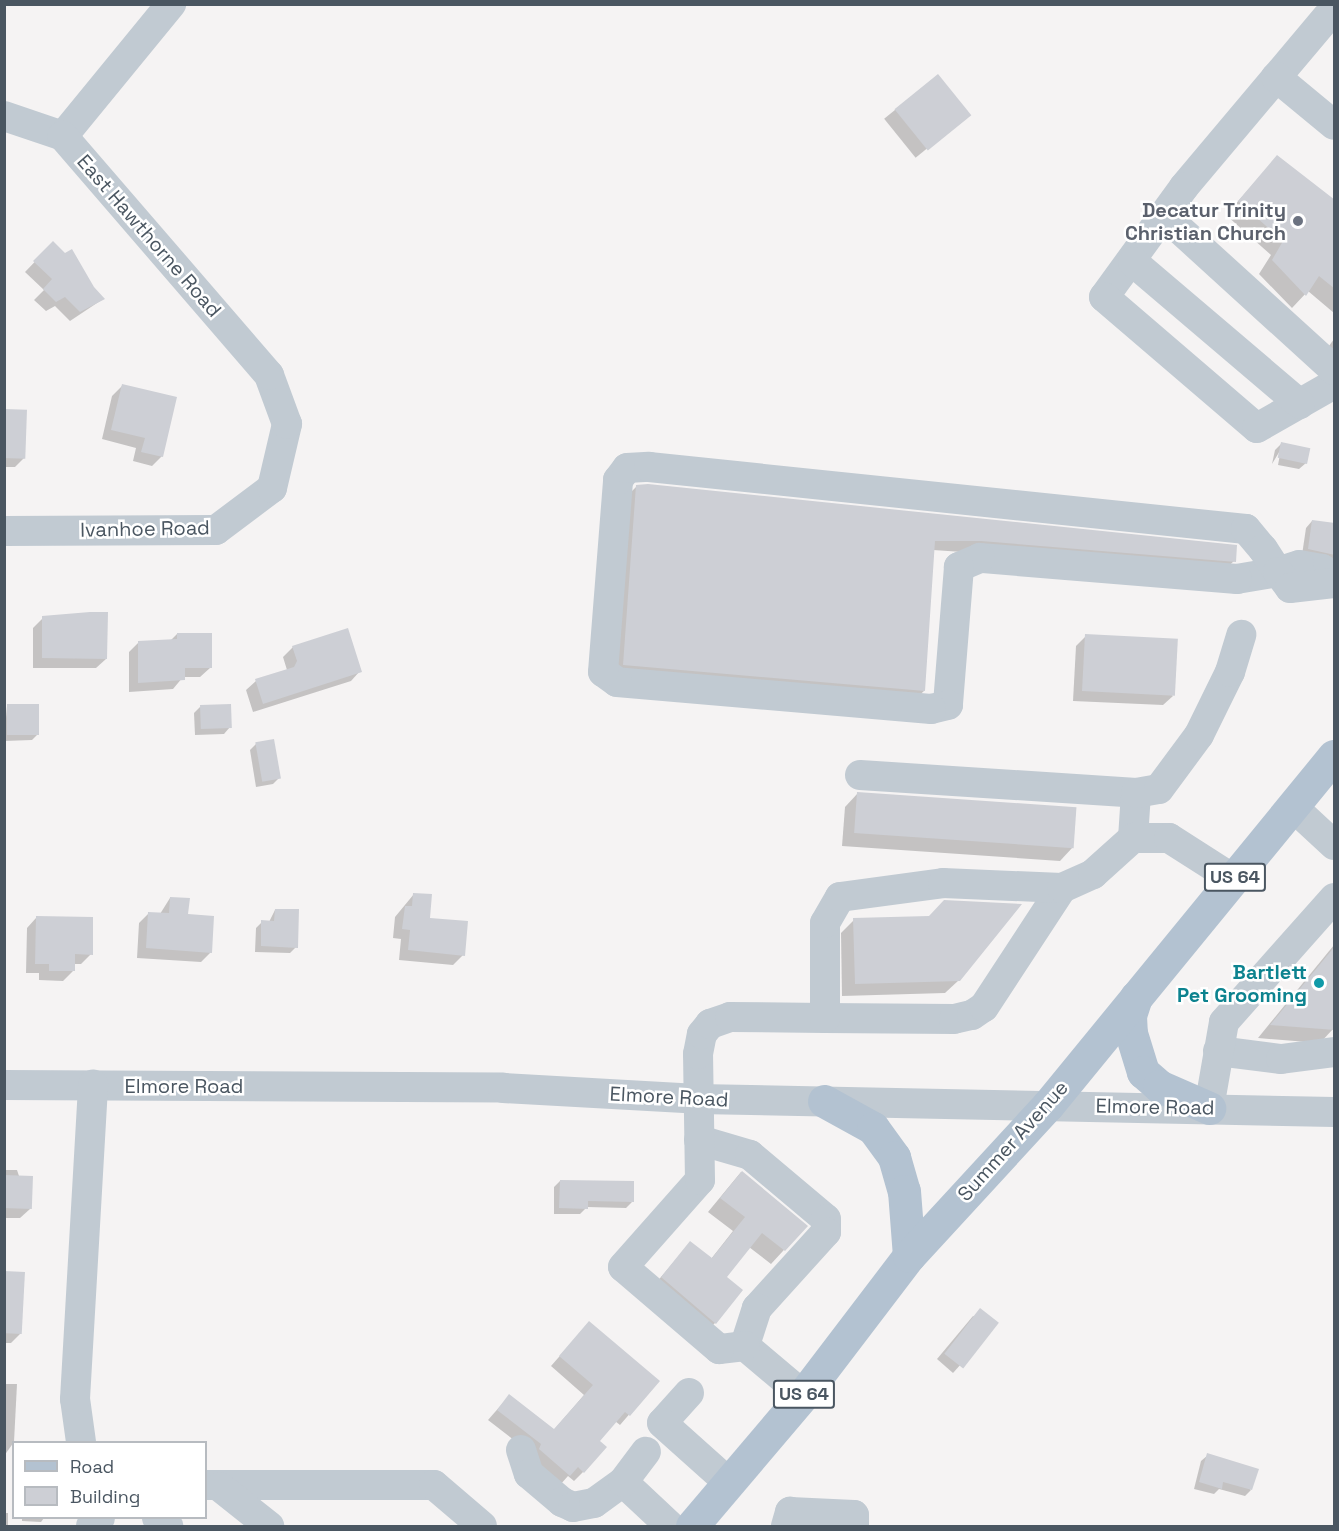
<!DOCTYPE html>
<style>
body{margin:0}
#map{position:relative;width:1339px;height:1531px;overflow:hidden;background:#f5f3f3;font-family:"Space Grotesk",sans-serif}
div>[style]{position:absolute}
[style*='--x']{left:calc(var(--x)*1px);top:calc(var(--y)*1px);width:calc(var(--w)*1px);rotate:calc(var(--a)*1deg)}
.shadow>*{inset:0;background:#0003;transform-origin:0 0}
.building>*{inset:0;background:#cdcfd5;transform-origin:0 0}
.minor>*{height:30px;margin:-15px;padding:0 15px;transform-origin:15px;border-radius:15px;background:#c1cad2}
.major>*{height:33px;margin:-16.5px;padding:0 16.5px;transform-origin:16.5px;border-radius:16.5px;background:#b3c2d1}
.dots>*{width:16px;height:16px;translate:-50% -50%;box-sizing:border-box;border:3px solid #fff;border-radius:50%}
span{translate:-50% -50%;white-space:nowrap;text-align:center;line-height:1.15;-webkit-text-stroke:5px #fff;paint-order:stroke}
.shield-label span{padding:2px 4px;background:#fff;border:2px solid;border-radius:4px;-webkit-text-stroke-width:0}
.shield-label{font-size:18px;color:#4a5661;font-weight:700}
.worship-label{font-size:20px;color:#5b616d;font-weight:700}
.right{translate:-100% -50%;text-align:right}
.street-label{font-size:20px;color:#4a5661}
.culture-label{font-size:20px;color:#0d838f;font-weight:700}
.frame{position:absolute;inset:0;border:6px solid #4a5661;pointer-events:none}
.legend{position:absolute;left:12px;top:1441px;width:195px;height:78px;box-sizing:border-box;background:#fff;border:2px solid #b7bbc0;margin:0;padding:8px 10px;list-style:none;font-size:18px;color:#4a5661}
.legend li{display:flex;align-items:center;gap:12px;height:30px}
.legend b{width:30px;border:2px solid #b7bbc0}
</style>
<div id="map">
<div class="shadow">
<i style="left:937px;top:76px;width:50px;height:68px;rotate:51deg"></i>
<i style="clip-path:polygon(1277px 157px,1334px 202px,1334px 313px,1308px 291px,1292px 308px,1259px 274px,1271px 255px,1226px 215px)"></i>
<i style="clip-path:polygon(53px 243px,103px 299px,70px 321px,55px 306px,46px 311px,34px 300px,44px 290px,25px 272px)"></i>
<i style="clip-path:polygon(1334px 339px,1334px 359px,1321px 357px)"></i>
<i style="clip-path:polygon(122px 386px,162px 456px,152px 466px,133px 461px,136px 448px,102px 439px,112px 396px)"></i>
<i style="clip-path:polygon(4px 411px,25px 457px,15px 467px,4px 467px)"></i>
<i style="clip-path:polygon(1281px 444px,1306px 463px,1299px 469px,1278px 465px,1281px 449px,1272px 464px,1275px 450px)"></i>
<i style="clip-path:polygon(637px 486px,1234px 561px,1224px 570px,933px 550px,924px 691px,914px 700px,614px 674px,627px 496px)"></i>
<i style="clip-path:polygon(1312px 521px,1334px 524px,1334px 561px,1302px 555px,1306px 528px)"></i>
<i style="clip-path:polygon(43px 618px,106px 659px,96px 668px,33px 668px,33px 628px)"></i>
<i style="clip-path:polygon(177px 634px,210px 668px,200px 677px,183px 677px,173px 689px,129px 692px,129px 652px,139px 642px,171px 640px)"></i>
<i style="clip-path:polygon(1086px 636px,1173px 696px,1163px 705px,1073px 701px,1076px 646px)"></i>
<i style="clip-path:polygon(293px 647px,360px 671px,351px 681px,253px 712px,246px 690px,256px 681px,287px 670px,283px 657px)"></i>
<i style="clip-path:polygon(7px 706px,38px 734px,32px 740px,4px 741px)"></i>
<i style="clip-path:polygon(200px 707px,230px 727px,224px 734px,195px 735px,194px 713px)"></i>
<i style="clip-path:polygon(256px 744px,279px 778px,273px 784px,256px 787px,250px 750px)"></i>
<i style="clip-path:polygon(858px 793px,1073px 847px,1060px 861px,842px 846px,845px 807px)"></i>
<i style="clip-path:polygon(414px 894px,429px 919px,463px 955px,453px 965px,399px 960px,401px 939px,393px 938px,395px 917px)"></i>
<i style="clip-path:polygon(170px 898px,211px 952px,201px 962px,137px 958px,139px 923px,149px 913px,160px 914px)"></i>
<i style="clip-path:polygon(275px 910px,296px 947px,290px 953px,255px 952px,256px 928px,262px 922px,269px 922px)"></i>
<i style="clip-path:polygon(36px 918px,91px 954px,81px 964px,73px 964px,73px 971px,63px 981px,39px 980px,39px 973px,26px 973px,27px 928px)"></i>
<i style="clip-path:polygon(854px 920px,959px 980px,945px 993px,842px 996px,841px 933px)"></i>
<i style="clip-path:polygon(1334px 945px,1334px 1028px,1320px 1043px,1258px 1038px)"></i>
<i style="clip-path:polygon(4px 1170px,17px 1170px,30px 1209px,20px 1218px,4px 1218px)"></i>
<i style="clip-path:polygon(741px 1172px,806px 1226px,771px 1264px,749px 1247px,725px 1277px,715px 1323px,702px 1336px,649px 1291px,690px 1243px,711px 1259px,733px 1231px,708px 1212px)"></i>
<i style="clip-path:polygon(560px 1181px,632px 1202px,626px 1208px,587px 1207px,580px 1214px,554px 1214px,554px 1187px)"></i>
<i style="clip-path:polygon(4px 1273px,21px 1333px,11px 1343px,4px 1343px)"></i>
<i style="clip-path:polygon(973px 1316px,997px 1324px,953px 1373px,937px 1359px)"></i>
<i style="clip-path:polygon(580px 1333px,658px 1381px,620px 1425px,615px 1421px,598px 1441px,583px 1472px,574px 1481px,568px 1476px,560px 1485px,530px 1459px,532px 1454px,488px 1420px,509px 1396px,553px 1431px,584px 1395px,551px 1366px)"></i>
<i style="clip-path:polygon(4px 1384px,17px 1384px,14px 1442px,4px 1456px)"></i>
<i style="clip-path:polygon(1208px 1455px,1251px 1490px,1245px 1496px,1219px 1489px,1214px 1494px,1194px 1489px,1201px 1461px)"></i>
<i style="left:4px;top:1513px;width:4px;height:13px"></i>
<i style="clip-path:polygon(22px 1518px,44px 1518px,41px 1522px,22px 1521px)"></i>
</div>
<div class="building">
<i style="left:938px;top:74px;width:53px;height:56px;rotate:51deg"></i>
<i style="clip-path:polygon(1277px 155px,1335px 200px,1335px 289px,1319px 276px,1306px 296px,1272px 260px,1283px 241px,1238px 201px)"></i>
<i style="clip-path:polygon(53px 241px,65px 253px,72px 249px,94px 287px,105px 299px,80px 312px,65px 297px,56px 302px,43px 289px,52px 279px,33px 261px)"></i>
<i style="clip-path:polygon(122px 384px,177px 397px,163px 457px,141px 452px,145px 438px,111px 430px)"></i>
<i style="left:4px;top:409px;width:23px;height:49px;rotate:2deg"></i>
<i style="left:1281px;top:442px;width:30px;height:16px;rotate:12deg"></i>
<i style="clip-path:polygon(648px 484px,1237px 545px,1236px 562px,981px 541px,935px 541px,925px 691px,623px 665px,636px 485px)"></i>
<i style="clip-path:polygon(1312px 520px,1335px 523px,1335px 555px,1308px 549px)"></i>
<i style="clip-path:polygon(90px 612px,108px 612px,107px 659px,42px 658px,42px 616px)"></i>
<i style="clip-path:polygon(348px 628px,362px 672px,263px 704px,255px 679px,294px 667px,297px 661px,292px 646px)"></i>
<i style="clip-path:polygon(177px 633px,212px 633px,212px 668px,185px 668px,185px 680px,138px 683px,138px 641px,177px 639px)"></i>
<i style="left:1085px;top:634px;width:93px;height:57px;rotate:3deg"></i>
<i style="left:39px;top:704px;width:31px;height:32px;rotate:90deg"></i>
<i style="left:231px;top:704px;width:24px;height:31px;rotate:88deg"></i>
<i style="left:274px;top:739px;width:40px;height:19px;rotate:80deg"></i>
<i style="left:857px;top:792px;width:220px;height:41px;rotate:4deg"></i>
<i style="clip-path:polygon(413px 893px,432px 894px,430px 918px,468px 921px,465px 956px,408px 950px,410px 930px,402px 929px,405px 906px,412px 906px)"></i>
<i style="clip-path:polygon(170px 897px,190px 898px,188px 914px,214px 916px,212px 953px,146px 948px,148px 912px,169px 913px)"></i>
<i style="clip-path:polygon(944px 900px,1022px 904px,960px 981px,855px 984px,853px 918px,929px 916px)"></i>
<i style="clip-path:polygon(275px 909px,299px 909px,298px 948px,261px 946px,261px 920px,274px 921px)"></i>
<i style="clip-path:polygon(36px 916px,93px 917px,93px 955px,75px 954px,75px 971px,49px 971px,49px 964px,35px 964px)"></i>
<i style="clip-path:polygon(1335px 946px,1335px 1030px,1270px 1025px)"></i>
<i style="clip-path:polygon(742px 1171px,808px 1226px,785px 1251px,762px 1233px,727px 1277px,743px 1290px,716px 1324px,661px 1277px,690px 1241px,712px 1258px,745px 1217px,720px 1198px)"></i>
<i style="left:4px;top:1175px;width:29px;height:33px;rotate:2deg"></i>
<i style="clip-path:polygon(560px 1180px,634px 1181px,634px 1202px,588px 1201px,588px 1209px,559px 1208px)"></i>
<i style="left:4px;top:1271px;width:21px;height:62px;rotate:3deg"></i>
<i style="left:980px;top:1308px;width:24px;height:58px;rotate:38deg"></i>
<i style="clip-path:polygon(589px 1321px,660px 1381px,630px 1416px,625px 1412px,600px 1441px,607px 1447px,584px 1473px,578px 1467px,570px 1476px,539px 1449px,541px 1444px,497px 1410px,509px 1394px,554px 1429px,593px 1385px,559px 1356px)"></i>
<i style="clip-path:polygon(1207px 1453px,1259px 1469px,1252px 1490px,1223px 1482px,1222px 1489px,1199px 1482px)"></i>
</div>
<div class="minor">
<i style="--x:1327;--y:17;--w:222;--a:130.1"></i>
<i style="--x:1184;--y:187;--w:136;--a:126"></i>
<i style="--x:1104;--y:297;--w:201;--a:40.6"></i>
<i style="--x:1257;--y:428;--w:89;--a:-29.7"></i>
<i style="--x:1276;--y:77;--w:75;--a:39.6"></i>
<i style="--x:4;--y:116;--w:62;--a:18.7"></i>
<i style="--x:63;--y:136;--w:171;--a:-50.7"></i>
<i style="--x:1165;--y:216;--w:229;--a:42.3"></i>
<i style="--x:1133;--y:262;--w:219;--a:40.4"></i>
<i style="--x:4;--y:531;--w:212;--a:-0.3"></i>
<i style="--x:216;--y:530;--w:70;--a:-36.9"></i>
<i style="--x:272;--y:488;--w:66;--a:-76.8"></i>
<i style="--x:287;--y:424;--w:52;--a:-110.2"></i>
<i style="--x:269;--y:375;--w:316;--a:-130.8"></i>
<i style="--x:1329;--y:583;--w:16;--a:-117"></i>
<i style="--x:1322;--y:569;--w:23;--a:-170"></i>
<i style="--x:1299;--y:565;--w:22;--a:162"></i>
<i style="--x:1278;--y:572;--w:42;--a:170.3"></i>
<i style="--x:1237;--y:579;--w:258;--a:-175.3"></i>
<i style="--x:980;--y:558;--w:23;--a:157"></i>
<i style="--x:959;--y:567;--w:138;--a:94.6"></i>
<i style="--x:948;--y:705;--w:17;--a:167"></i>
<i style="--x:931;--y:709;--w:315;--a:-175.1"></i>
<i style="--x:617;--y:682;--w:17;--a:-144"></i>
<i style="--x:603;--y:672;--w:193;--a:-85.5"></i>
<i style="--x:618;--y:480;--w:15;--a:-53"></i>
<i style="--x:627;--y:468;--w:22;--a:-3"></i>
<i style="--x:649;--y:467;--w:600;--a:5.93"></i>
<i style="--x:1246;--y:529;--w:26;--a:50"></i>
<i style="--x:1263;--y:549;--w:27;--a:57"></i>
<i style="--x:1278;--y:572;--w:20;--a:53"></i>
<i style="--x:1290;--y:588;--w:44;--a:-6.5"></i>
<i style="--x:860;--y:775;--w:277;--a:3.7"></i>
<i style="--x:1136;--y:793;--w:45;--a:93.8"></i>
<i style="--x:1136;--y:793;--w:23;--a:-10"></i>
<i style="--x:1159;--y:789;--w:67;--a:-53.5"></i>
<i style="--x:1199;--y:735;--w:70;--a:-63.8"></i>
<i style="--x:1230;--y:672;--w:39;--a:-73"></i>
<i style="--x:1293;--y:807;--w:56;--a:42.8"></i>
<i style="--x:825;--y:1018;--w:129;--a:0.4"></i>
<i style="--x:954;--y:1019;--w:18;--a:-13"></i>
<i style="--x:972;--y:1015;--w:14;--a:-34"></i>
<i style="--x:984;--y:1007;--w:142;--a:-56.8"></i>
<i style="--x:1218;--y:1051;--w:64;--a:7.2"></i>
<i style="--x:1281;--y:1059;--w:53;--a:-7.5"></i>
<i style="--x:4;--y:1085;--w:499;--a:0.3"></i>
<i style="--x:503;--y:1088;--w:195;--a:3.2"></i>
<i style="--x:698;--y:1099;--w:636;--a:1.17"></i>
<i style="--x:1209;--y:1108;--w:87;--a:-80.1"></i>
<i style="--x:1224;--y:1022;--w:166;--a:-48.4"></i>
<i style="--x:699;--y:1140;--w:53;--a:16.4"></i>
<i style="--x:750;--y:1155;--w:99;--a:40.1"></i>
<i style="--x:826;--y:1219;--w:13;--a:90"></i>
<i style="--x:826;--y:1232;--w:103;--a:132.2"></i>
<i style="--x:757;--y:1308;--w:40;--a:108"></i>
<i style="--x:689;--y:1393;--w:40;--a:132"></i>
<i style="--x:662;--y:1423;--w:90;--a:41.8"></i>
<i style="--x:803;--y:1395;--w:76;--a:-139.8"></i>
<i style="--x:745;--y:1346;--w:26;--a:173"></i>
<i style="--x:719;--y:1349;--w:126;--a:-139.5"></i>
<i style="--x:623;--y:1267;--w:116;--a:-48.5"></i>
<i style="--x:700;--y:1180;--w:126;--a:-90.9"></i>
<i style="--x:698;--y:1054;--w:20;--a:-79"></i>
<i style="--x:702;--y:1034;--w:13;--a:-51"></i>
<i style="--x:710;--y:1024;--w:21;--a:-19"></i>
<i style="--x:730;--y:1017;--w:95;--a:0.6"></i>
<i style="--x:825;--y:1018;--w:95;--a:-90"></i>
<i style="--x:825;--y:923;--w:30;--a:-60"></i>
<i style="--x:840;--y:897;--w:104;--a:-7.7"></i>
<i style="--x:943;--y:883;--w:119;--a:2.4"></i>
<i style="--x:1062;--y:888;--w:34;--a:-24"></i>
<i style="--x:1093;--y:874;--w:54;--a:-42"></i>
<i style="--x:1133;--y:838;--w:36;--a:0"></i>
<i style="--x:1169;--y:838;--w:76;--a:32.6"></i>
<i style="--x:81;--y:1442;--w:43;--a:-97.9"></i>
<i style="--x:75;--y:1399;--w:315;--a:-86.7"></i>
<i style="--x:521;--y:1450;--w:25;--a:72"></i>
<i style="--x:529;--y:1474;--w:43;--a:40.3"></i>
<i style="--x:562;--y:1502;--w:12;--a:24"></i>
<i style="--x:573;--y:1507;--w:21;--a:-11"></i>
<i style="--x:594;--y:1503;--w:36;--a:-36"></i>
<i style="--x:623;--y:1482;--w:64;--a:43.1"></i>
<i style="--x:623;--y:1482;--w:38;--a:-53"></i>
<i style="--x:206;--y:1485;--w:228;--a:0"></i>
<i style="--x:434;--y:1485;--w:63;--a:40.5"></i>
<i style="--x:220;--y:1487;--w:63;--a:38.5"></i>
<i style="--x:157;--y:1518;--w:14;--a:36"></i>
<i style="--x:91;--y:1526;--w:12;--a:-42"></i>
<i style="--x:786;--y:1526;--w:15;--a:-74"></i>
<i style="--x:790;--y:1512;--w:64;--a:2.7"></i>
<i style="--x:854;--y:1515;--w:11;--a:90"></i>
</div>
<div class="major">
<i style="--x:1136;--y:997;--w:20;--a:108"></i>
<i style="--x:1130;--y:1016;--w:17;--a:87"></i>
<i style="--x:1131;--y:1033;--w:41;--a:72.9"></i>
<i style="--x:1143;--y:1072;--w:21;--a:41"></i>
<i style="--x:1159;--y:1086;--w:55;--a:23.7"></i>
<i style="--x:824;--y:1101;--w:56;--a:28.9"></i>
<i style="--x:873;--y:1128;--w:36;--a:54"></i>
<i style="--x:894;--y:1157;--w:35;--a:74"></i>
<i style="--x:904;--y:1191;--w:65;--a:85.6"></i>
<i style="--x:692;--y:1526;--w:172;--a:-49.7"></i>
<i style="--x:803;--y:1395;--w:175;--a:-52.7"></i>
<i style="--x:909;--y:1256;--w:205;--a:-47.4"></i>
<i style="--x:1048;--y:1105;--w:451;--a:-50.7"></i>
</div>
<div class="dots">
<i style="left:1298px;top:221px;background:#6b7280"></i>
<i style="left:1319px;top:983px;background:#0f9aa8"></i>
</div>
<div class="shield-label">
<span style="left:1235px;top:877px">US 64</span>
<span style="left:804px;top:1394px">US 64</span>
</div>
<div class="worship-label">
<span class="right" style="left:1286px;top:222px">Decatur Trinity<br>Christian Church</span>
</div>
<div class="street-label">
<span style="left:149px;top:236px;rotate:49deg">East Hawthorne Road</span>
<span style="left:145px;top:529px;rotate:-1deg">Ivanhoe Road</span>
<span style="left:184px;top:1086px">Elmore Road</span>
<span style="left:669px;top:1097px;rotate:3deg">Elmore Road</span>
<span style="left:1155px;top:1107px;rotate:1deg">Elmore Road</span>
<span style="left:1013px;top:1141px;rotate:-48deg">Summer Avenue</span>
</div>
<div class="culture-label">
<span class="right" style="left:1307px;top:984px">Bartlett<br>Pet Grooming</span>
</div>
<div class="frame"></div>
<ul class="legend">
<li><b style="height:8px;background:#b3c2d1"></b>Road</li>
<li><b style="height:16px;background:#cdcfd5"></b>Building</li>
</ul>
</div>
